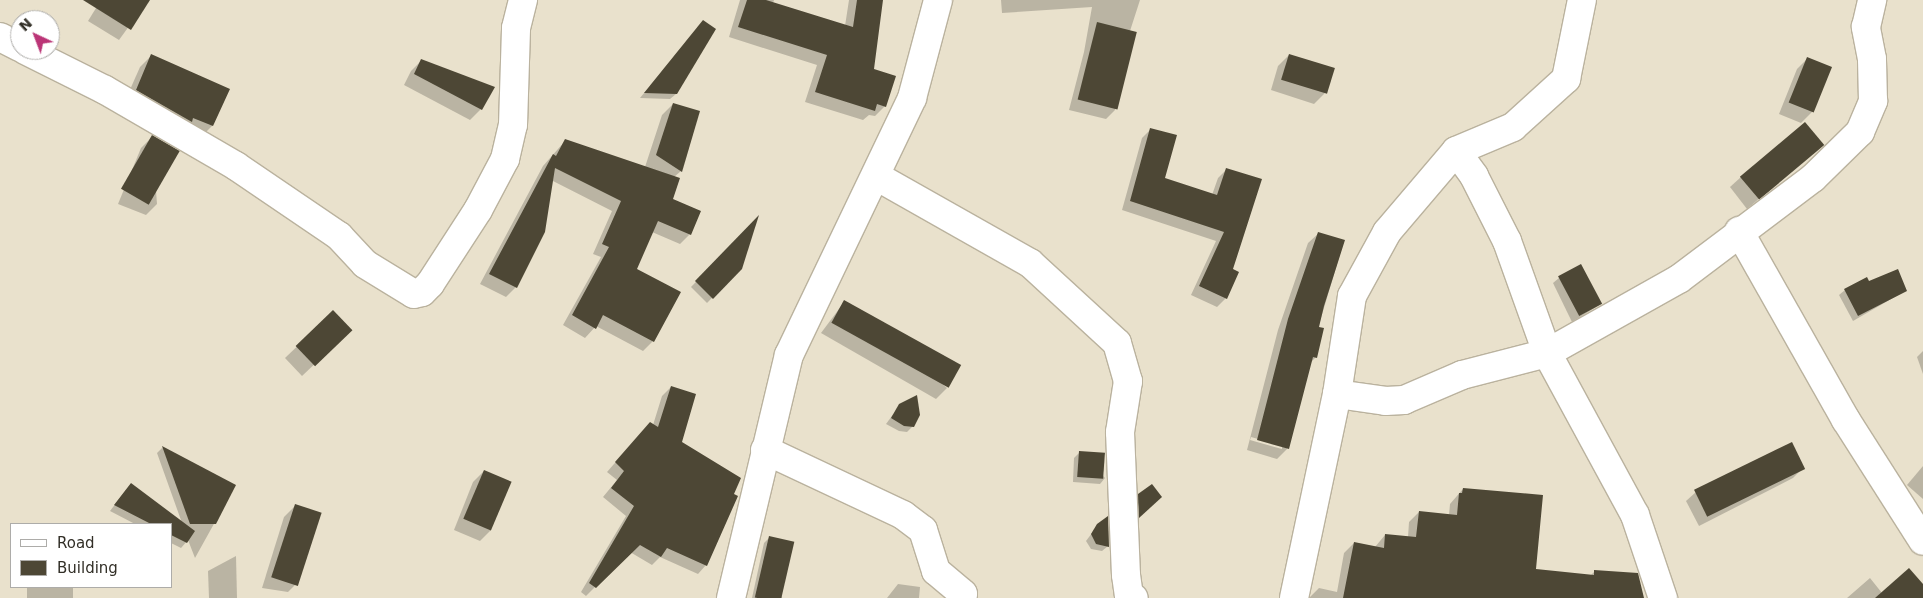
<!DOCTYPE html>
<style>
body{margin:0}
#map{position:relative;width:1923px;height:598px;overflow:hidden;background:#e9e1cc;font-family:"DejaVu Sans",sans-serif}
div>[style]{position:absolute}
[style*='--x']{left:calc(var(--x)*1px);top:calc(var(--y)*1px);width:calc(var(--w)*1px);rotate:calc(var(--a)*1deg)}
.shadow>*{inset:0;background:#0003;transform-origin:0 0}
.building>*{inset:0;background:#4d4735;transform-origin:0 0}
.roads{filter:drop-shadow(1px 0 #bab29e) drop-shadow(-1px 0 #bab29e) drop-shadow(0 1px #bab29e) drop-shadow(0 -1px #bab29e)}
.minor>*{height:28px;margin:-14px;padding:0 14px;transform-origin:14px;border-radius:14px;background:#fff}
span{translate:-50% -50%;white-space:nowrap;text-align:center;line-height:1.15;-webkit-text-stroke:5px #fff;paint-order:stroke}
.legend{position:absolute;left:10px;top:523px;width:162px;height:65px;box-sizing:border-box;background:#fff;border:1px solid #adaca9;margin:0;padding:6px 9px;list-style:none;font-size:15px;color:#322f27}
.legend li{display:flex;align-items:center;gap:10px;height:25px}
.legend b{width:25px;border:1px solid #adaca9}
.north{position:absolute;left:10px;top:10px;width:50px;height:50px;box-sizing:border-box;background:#fff;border:1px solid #adaca9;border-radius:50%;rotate:317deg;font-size:14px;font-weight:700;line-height:20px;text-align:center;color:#322f27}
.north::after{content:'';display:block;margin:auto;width:18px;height:22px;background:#bb3577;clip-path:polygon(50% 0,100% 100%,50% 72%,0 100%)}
</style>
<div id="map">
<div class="shadow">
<i style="clip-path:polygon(101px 0,148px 0,119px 40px,88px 21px)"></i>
<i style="clip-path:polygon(740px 0,774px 0,773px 3px,845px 26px,849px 0,881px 0,872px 70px,885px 106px,875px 116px,869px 115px,863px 120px,805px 102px,817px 65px,729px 37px)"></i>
<i style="clip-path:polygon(1001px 0,1140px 0,1130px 31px,1115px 110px,1106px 119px,1069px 110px,1084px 52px,1092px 7px,1002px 13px)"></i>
<i style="clip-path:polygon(698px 27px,676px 94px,670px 99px,640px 98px)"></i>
<i style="clip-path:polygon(1289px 55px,1325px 93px,1314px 104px,1271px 90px,1278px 66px)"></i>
<i style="clip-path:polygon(151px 56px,228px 89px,212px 126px,201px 137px,125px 101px,140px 67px)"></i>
<i style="clip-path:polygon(1808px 58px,1812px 112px,1801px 123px,1779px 114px,1797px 69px)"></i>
<i style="clip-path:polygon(422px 60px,481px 109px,470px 120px,404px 85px,411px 71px)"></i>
<i style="clip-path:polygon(673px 104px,681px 171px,674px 177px,672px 200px,690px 234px,680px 244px,652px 232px,636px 270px,653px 341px,643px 351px,596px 326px,585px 338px,563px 325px,601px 257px,593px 254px,612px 211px,551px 180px,516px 287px,506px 297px,480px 284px,543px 166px,565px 141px,645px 167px,662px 115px)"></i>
<i style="clip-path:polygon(1150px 130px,1164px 179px,1212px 195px,1218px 178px,1227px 169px,1231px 270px,1226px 298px,1217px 307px,1191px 295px,1216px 241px,1122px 210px,1142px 138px)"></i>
<i style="clip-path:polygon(152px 137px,157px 204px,146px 215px,118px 204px,141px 148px)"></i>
<i style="clip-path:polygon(1822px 145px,1747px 209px,1730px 187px,1741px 177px)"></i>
<i style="clip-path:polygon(756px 220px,740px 269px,707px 303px,691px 287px)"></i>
<i style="clip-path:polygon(evenodd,1319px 233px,1344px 241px,1318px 328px,1316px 357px,1310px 363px,1287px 449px,1277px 459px,1247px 450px,1278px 330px,1308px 243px,1319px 233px,1251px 437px,1282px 446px,1282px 449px,1250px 440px,1251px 437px)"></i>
<i style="clip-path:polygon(1559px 278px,1601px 304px,1572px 322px,1553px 283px)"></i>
<i style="clip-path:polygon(1868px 283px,1905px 291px,1853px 321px,1839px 295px,1845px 290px)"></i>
<i style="clip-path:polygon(845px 301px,947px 388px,936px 399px,821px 333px)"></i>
<i style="clip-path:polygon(333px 312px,339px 341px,302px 376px,285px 358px)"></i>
<i style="clip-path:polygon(1923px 351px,1923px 374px,1917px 357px)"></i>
<i style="clip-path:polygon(671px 387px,706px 565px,698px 574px,660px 557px,652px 565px,630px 552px,586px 596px,581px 592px,626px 516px,603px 497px,617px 480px,607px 472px,642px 432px,653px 425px,662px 396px)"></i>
<i style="clip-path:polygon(900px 405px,913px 426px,907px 432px,899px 431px,886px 424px)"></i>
<i style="clip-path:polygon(162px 448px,235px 486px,195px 558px,188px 540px,181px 548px,171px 543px,171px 524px,135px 524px,110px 511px,126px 490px,182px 523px,157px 453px)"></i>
<i style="clip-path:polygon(1080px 452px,1105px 478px,1100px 484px,1073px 482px,1074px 458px)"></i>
<i style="clip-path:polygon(1923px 466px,1923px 499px,1907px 485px)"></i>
<i style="clip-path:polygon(1803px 468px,1793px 478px,1699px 526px,1686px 501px,1696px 492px)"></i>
<i style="clip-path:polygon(484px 471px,491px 530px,480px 541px,454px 530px,473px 482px)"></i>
<i style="clip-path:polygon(1463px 489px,1534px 570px,1590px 576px,1595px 571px,1640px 598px,1309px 598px,1319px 588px,1337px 592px,1344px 553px,1354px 543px,1375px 547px,1385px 535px,1408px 537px,1409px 522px,1419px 512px,1449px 515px,1450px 504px)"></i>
<i style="clip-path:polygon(1139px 495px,1161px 497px,1134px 522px,1133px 501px)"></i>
<i style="clip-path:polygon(295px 506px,299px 581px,288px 592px,262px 588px,284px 517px)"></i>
<i style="clip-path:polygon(1098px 525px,1108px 546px,1102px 551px,1091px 549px,1086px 541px)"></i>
<i style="clip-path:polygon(769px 538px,782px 598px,752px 598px,764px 543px)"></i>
<i style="clip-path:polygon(236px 556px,237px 598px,209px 598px,208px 571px)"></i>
<i style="clip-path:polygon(1870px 578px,1882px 593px,1923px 586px,1923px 595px,1920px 598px,1847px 598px)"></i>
<i style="clip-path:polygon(898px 584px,920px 587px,919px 598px,887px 598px)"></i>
<i style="left:27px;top:587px;width:46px;height:11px"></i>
</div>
<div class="building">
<i style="clip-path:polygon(83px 0,150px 0,131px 30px)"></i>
<i style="clip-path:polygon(747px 0,766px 0,853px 27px,857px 0,883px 0,874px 69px,896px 76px,886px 107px,877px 104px,875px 111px,815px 92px,827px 55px,738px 27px)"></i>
<i style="clip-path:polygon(703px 20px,716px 29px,677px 94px,644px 93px)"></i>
<i style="left:1097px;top:22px;width:41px;height:80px;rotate:14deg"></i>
<i style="clip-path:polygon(151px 54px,230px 89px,213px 126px,193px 118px,192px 122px,136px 90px)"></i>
<i style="left:1289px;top:54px;width:48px;height:27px;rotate:17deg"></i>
<i style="left:1807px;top:57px;width:27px;height:49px;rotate:22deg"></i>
<i style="clip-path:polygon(421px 59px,495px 87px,482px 110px,414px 74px)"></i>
<i style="clip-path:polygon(673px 103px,700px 111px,682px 172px,656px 155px)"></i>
<i style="left:1805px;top:122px;width:30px;height:85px;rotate:50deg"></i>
<i style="clip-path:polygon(1150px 128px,1177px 135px,1165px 178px,1217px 195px,1226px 168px,1262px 179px,1233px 269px,1239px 272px,1227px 299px,1199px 286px,1224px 232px,1130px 201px)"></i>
<i style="left:152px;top:135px;width:32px;height:62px;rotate:30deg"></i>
<i style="clip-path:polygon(565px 139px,680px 178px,673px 199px,701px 211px,691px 235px,658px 221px,637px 269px,681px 292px,654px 342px,603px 315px,596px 329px,572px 315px,609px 247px,602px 244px,621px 201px,555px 168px,545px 232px,517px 288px,489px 274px,553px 154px,556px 156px)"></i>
<i style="clip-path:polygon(759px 215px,742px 269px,713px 299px,695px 281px)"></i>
<i style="clip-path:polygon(1318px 232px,1345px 240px,1324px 306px,1319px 327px,1324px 328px,1317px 358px,1313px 357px,1289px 449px,1257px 440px,1288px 319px)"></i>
<i style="left:1581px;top:264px;width:45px;height:26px;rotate:62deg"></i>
<i style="clip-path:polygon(1898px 269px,1907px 291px,1858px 316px,1844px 289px,1867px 277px,1869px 281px)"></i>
<i style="left:844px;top:300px;width:134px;height:26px;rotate:29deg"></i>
<i style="left:333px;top:310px;width:28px;height:52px;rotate:46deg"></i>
<i style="clip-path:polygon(671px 386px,696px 394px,682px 442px,741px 478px,734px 494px,738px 496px,707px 566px,667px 548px,661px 557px,640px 545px,596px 588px,589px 583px,634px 506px,611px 488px,624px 471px,615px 462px,650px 422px,658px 427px)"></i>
<i style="clip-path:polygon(917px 395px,920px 415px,914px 427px,904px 426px,891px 418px,899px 404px)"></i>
<i style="left:1792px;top:442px;width:30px;height:109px;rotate:64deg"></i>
<i style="clip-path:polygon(162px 446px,236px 485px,216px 524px,190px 524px)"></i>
<i style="left:1079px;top:451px;width:26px;height:26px;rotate:4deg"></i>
<i style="left:484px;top:470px;width:30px;height:53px;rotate:23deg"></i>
<i style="clip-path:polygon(131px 483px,195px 531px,187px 543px,171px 535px,171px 524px,151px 524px,114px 505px)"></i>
<i style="clip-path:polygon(1152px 484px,1162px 497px,1139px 518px,1138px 494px)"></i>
<i style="clip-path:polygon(1463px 488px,1543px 495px,1536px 569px,1594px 575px,1594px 570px,1638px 573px,1644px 598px,1343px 598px,1354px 542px,1384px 548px,1385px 534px,1416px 537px,1419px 511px,1457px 515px,1459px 493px,1462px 493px)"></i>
<i style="left:295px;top:504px;width:28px;height:77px;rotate:18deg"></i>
<i style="clip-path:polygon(1108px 516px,1109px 546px,1109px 547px,1096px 544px,1091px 534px,1097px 524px)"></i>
<i style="left:769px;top:536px;width:26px;height:63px;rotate:13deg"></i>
<i style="clip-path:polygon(1909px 568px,1923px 584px,1923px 598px,1875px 598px)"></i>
</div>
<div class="roads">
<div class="minor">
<i style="--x:0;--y:37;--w:22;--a:27"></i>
<i style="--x:25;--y:50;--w:89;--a:26.6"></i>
<i style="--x:105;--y:90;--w:151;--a:30.1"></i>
<i style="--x:236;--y:166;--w:125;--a:34.2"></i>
<i style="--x:339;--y:236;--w:38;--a:47"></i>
<i style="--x:365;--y:264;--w:57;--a:31.5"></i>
<i style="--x:414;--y:294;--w:8;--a:-14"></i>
<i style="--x:422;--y:292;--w:11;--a:-45"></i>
<i style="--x:430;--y:284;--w:88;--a:-57"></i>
<i style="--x:478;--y:210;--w:58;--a:-62.1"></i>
<i style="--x:505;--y:159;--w:35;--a:-77"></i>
<i style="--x:513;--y:125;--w:97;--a:-88.2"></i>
<i style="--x:516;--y:28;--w:29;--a:-76"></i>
<i style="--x:1456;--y:151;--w:31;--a:54"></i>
<i style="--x:1474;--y:176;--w:73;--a:63.1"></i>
<i style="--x:1507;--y:241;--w:119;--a:70.3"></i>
<i style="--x:1547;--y:353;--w:184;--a:61.5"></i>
<i style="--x:1635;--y:515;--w:88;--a:71.4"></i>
<i style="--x:876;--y:176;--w:177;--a:29.5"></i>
<i style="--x:1030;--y:263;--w:118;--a:42.6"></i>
<i style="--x:1117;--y:343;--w:40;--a:74"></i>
<i style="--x:1128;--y:381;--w:52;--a:98.9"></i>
<i style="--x:1120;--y:432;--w:143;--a:87.6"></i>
<i style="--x:1126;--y:575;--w:21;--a:82"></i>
<i style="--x:1129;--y:596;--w:5;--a:22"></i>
<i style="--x:1739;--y:231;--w:217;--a:60.5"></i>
<i style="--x:1846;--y:420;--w:143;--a:57.5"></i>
<i style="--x:1337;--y:394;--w:49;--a:8.1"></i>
<i style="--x:1386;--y:401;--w:18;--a:-3"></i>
<i style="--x:1404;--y:400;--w:63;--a:-23.3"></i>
<i style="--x:1462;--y:375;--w:88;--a:-14.5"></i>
<i style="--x:1547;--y:353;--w:151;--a:-29.3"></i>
<i style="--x:1679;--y:279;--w:168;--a:-37"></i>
<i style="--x:1813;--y:178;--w:66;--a:-44.4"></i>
<i style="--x:1860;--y:132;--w:34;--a:-67"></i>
<i style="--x:1873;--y:101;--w:42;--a:-91.4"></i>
<i style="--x:1872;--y:59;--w:33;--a:-101"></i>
<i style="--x:1866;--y:27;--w:28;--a:-77"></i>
<i style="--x:765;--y:450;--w:153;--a:25.2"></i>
<i style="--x:903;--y:515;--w:25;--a:37"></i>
<i style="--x:923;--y:530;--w:43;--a:72.4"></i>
<i style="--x:936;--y:571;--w:35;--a:40"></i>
<i style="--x:963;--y:594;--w:4;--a:104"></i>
<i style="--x:731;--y:598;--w:250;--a:-76.6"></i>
<i style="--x:789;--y:355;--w:285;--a:-64.4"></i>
<i style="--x:912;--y:98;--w:101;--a:-75.1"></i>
<i style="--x:1294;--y:598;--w:208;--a:-78.1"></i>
<i style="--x:1337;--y:394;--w:99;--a:-81.3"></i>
<i style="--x:1352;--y:296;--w:73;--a:-61.3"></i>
<i style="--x:1387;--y:232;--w:106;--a:-49.6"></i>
<i style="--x:1456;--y:151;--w:62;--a:-22.8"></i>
<i style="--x:1513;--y:127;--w:72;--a:-42.2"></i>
<i style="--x:1566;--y:79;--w:81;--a:-78.6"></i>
</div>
</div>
<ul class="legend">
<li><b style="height:6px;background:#fff"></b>Road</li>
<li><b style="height:14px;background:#4d4735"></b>Building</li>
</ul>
<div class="north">N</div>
</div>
